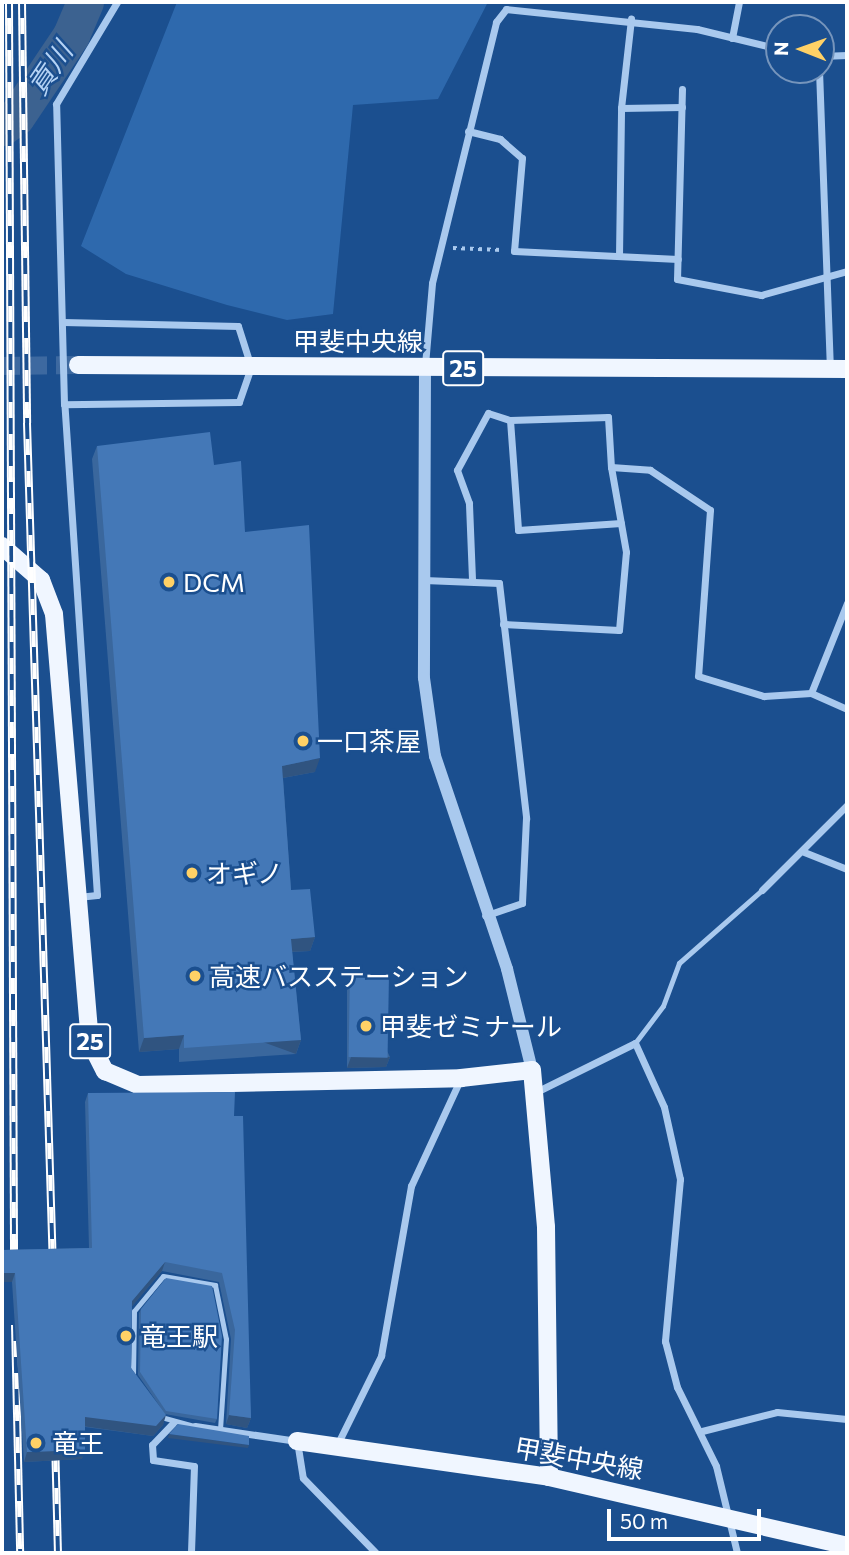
<!DOCTYPE html>
<meta charset="utf-8">
<style>
body{margin:0}
#map{position:relative;width:849px;height:1555px;overflow:hidden;background:#1b4f8f;font-family:Commissioner,"Noto Sans JP",sans-serif}
div>[style]{position:absolute}
[style*='--x']{left:calc(var(--x)*1px);top:calc(var(--y)*1px);width:calc(var(--w)*1px);rotate:calc(var(--a)*1deg)}
.green>*{inset:0;background:#2e69ad}
.river>*{height:37px;margin:-18.5px;padding:0 18.5px;transform-origin:18.5px;border-radius:18.5px;background:#3c6290}
.primary-tunnel>*{height:18px;margin-top:-9px;transform-origin:0;background:repeating-linear-gradient(90deg,#3d69a0 0 18px,transparent 0 27px)}
.path>*{height:3.5px;margin-top:-1.75px;transform-origin:0;background:repeating-linear-gradient(90deg,#a9c9ee 0 3.5px,transparent 0 8.5px)}
.service>*{height:5px;margin:-2.5px;padding:0 2.5px;transform-origin:2.5px;border-radius:2.5px;background:#a9c9ee}
.minor>*{height:7px;margin:-3.5px;padding:0 3.5px;transform-origin:3.5px;border-radius:3.5px;background:#a9c9ee}
.tertiary>*{height:12px;margin:-6px;padding:0 6px;transform-origin:6px;border-radius:6px;background:#a9c9ee}
.primary>*{height:18px;margin:-9px;padding:0 9px;transform-origin:9px;border-radius:9px;background:#f0f6ff}
.rail>*{height:8px;margin-top:-4px;transform-origin:0;background:repeating-linear-gradient(90deg,#1b4f8f 0 16px,#fff 0 32px);box-sizing:border-box;border-block:2px solid #fff}
.wall>*{inset:0;background:#3a679d}
.shaded-wall>*{inset:0;background:#305480;transform-origin:0 0}
.building>*{inset:0;background:#4478b7;transform-origin:0 0}
.dots>*{width:19px;height:19px;translate:-50% -50%;box-sizing:border-box;border:4px solid #1b4f8f;border-radius:50%}
span{translate:-50% -50%;white-space:nowrap;text-align:center;line-height:1.15;-webkit-text-stroke:5px #1b4f8f;paint-order:stroke}
.shield-label span{padding:2px 5px;background:#1b4f8f;border:2px solid;border-radius:5px;-webkit-text-stroke-width:0}
.shield-label{font-size:24px;color:#fff;font-weight:700}
.street-label{font-size:26px;color:#fff}
.poi-label{font-size:26px;color:#fff}
.left{translate:0 -50%;text-align:left}
.water-label{font-size:28px;color:#b5d3f5;font-style:italic}
.frame{position:absolute;inset:0;border:4px solid #fff;pointer-events:none}
.north{position:absolute;left:765px;top:14px;width:70px;height:70px;box-sizing:border-box;background:#1b4f8f;border:2px solid #7695bc;border-radius:50%;rotate:271deg;font-size:19px;font-weight:700;line-height:28px;text-align:center;color:#fff}
.north::after{content:'';display:block;margin:auto;width:24px;height:32px;background:#ffd166;clip-path:polygon(50% 0,100% 100%,50% 72%,0 100%)}
.scale{position:absolute;left:607px;top:1509px;width:154px;height:32px;box-sizing:border-box;border:4px solid #fff;border-top:0;padding-left:9px;font-size:21px;line-height:24px;white-space:nowrap;color:#fff;-webkit-text-stroke:5px #1b4f8f;paint-order:stroke}
</style>
<div id="map">
<div class="green">
<i style="clip-path:polygon(177px 2px,488px 2px,438px 99px,353px 105px,333px 314px,287px 320px,227px 305px,126px 274px,81px 246px)"></i>
</div>
<div class="river">
<i style="--x:2;--y:127;--w:17;--a:-36"></i>
<i style="--x:16;--y:117;--w:99;--a:-56.1"></i>
<i style="--x:71;--y:35;--w:36;--a:-67"></i>
</div>
<div class="primary-tunnel">
<i style="--x:2;--y:366;--w:76;--a:-0.8"></i>
</div>
<div class="path">
<i style="--x:453;--y:248;--w:49;--a:2.3"></i>
</div>
<div class="service">
<i style="--x:635;--y:1043;--w:46;--a:-52.9"></i>
<i style="--x:663;--y:1006;--w:46;--a:-69.6"></i>
<i style="--x:679;--y:963;--w:111;--a:-41.3"></i>
<i style="--x:133;--y:1375;--w:64;--a:-89.1"></i>
<i style="--x:134;--y:1311;--w:45;--a:-50.4"></i>
<i style="--x:163;--y:1276;--w:53;--a:9.8"></i>
<i style="--x:215;--y:1285;--w:55;--a:78.5"></i>
<i style="--x:226;--y:1339;--w:91;--a:93.8"></i>
<i style="--x:161;--y:1417;--w:35;--a:15"></i>
</div>
<div class="minor">
<i style="--x:732;--y:38;--w:37;--a:-79"></i>
<i style="--x:821;--y:56;--w:26;--a:-2"></i>
<i style="--x:819;--y:70;--w:298;--a:87.9"></i>
<i style="--x:682;--y:89;--w:190;--a:91.5"></i>
<i style="--x:677;--y:279;--w:86;--a:10.8"></i>
<i style="--x:761;--y:295;--w:89;--a:-15.6"></i>
<i style="--x:621;--y:108;--w:61;--a:-0.9"></i>
<i style="--x:468;--y:131;--w:33;--a:14"></i>
<i style="--x:500;--y:139;--w:29;--a:41"></i>
<i style="--x:522;--y:158;--w:93;--a:94.9"></i>
<i style="--x:514;--y:251;--w:164;--a:2.8"></i>
<i style="--x:619;--y:256;--w:148;--a:-89.2"></i>
<i style="--x:621;--y:108;--w:90;--a:-83.6"></i>
<i style="--x:63;--y:322;--w:175;--a:1.3"></i>
<i style="--x:238;--y:326;--w:43;--a:72.4"></i>
<i style="--x:251;--y:367;--w:37;--a:109"></i>
<i style="--x:239;--y:402;--w:175;--a:179.3"></i>
<i style="--x:425;--y:365;--w:82;--a:-85.1"></i>
<i style="--x:432;--y:283;--w:269;--a:-76.2"></i>
<i style="--x:496;--y:22;--w:16;--a:-52"></i>
<i style="--x:506;--y:9;--w:192;--a:6"></i>
<i style="--x:697;--y:29;--w:84;--a:13.7"></i>
<i style="--x:510;--y:420;--w:110;--a:85.8"></i>
<i style="--x:518;--y:530;--w:103;--a:-3.9"></i>
<i style="--x:472;--y:579;--w:76;--a:-92.3"></i>
<i style="--x:469;--y:503;--w:35;--a:-110"></i>
<i style="--x:457;--y:470;--w:65;--a:-61.5"></i>
<i style="--x:488;--y:413;--w:23;--a:18"></i>
<i style="--x:510;--y:420;--w:98;--a:-1.8"></i>
<i style="--x:608;--y:417;--w:50;--a:86.6"></i>
<i style="--x:611;--y:467;--w:39;--a:4"></i>
<i style="--x:650;--y:470;--w:72;--a:33.7"></i>
<i style="--x:710;--y:510;--w:166;--a:94.1"></i>
<i style="--x:698;--y:676;--w:69;--a:16.9"></i>
<i style="--x:764;--y:696;--w:47;--a:-3.7"></i>
<i style="--x:811;--y:693;--w:39;--a:24"></i>
<i style="--x:424;--y:580;--w:75;--a:2.3"></i>
<i style="--x:499;--y:583;--w:237;--a:83.4"></i>
<i style="--x:526;--y:818;--w:85;--a:92.7"></i>
<i style="--x:522;--y:903;--w:39;--a:161"></i>
<i style="--x:503;--y:624;--w:116;--a:3"></i>
<i style="--x:619;--y:630;--w:78;--a:-84.9"></i>
<i style="--x:626;--y:552;--w:86;--a:-100"></i>
<i style="--x:811;--y:693;--w:97;--a:-68.2"></i>
<i style="--x:804;--y:852;--w:46;--a:21.6"></i>
<i style="--x:762;--y:890;--w:120;--a:-45"></i>
<i style="--x:78;--y:897;--w:19;--a:-6"></i>
<i style="--x:97;--y:895;--w:492;--a:-93.8"></i>
<i style="--x:64;--y:404;--w:300;--a:-91.5"></i>
<i style="--x:56;--y:104;--w:119;--a:-59.1"></i>
<i style="--x:536;--y:1092;--w:110;--a:-26.3"></i>
<i style="--x:635;--y:1043;--w:70;--a:65.6"></i>
<i style="--x:664;--y:1107;--w:74;--a:77.5"></i>
<i style="--x:680;--y:1179;--w:163;--a:95.3"></i>
<i style="--x:665;--y:1341;--w:48;--a:75.4"></i>
<i style="--x:677;--y:1387;--w:88;--a:63.7"></i>
<i style="--x:716;--y:1466;--w:89;--a:76.4"></i>
<i style="--x:173;--y:1423;--w:30;--a:134"></i>
<i style="--x:152;--y:1445;--w:15;--a:86"></i>
<i style="--x:153;--y:1460;--w:41;--a:8.3"></i>
<i style="--x:194;--y:1466;--w:87;--a:92"></i>
<i style="--x:195;--y:1426;--w:103;--a:8.4"></i>
<i style="--x:297;--y:1441;--w:37;--a:81"></i>
<i style="--x:303;--y:1478;--w:105;--a:45.8"></i>
<i style="--x:702;--y:1431;--w:77;--a:-14.2"></i>
<i style="--x:777;--y:1412;--w:70;--a:5.7"></i>
<i style="--x:336;--y:1447;--w:102;--a:-63.7"></i>
<i style="--x:381;--y:1356;--w:173;--a:-80"></i>
<i style="--x:411;--y:1186;--w:117;--a:-65.2"></i>
</div>
<div class="tertiary">
<i style="--x:425;--y:368;--w:310;--a:90.2"></i>
<i style="--x:424;--y:678;--w:79;--a:82"></i>
<i style="--x:435;--y:756;--w:225;--a:71.3"></i>
<i style="--x:507;--y:969;--w:104;--a:76.1"></i>
</div>
<div class="primary">
<i style="--x:78;--y:365;--w:769;--a:0.3"></i>
<i style="--x:2;--y:546;--w:52;--a:41.1"></i>
<i style="--x:41;--y:580;--w:36;--a:69"></i>
<i style="--x:54;--y:614;--w:430;--a:85.2"></i>
<i style="--x:90;--y:1042;--w:33;--a:63"></i>
<i style="--x:105;--y:1071;--w:36;--a:23"></i>
<i style="--x:138;--y:1085;--w:323;--a:-1.2"></i>
<i style="--x:461;--y:1078;--w:71;--a:-6.4"></i>
<i style="--x:532;--y:1070;--w:158;--a:84.9"></i>
<i style="--x:546;--y:1227;--w:250;--a:89.3"></i>
<i style="--x:297;--y:1441;--w:255;--a:8.1"></i>
<i style="--x:549;--y:1477;--w:306;--a:13"></i>
</div>
<div class="rail">
<i style="--x:9;--y:2;--w:1267;--a:89.77"></i>
<i style="--x:22;--y:2;--w:421;--a:89.3"></i>
<i style="--x:27;--y:423;--w:845;--a:88.24"></i>
<i style="--x:15;--y:1325;--w:228;--a:88.7"></i>
<i style="--x:55;--y:1440;--w:113;--a:88.5"></i>
</div>
<div class="wall">
<i style="clip-path:polygon(97px 446px,214px 465px,245px 532px,315px 772px,283px 778px,291px 890px,315px 937px,310px 951px,292px 952px,301px 1040px,296px 1054px,179px 1062px,179px 1049px,139px 1052px,92px 459px)"></i>
<i style="clip-path:polygon(350px 974px,390px 1057px,386px 1067px,347px 1068px,347px 985px)"></i>
<i style="clip-path:polygon(88px 1093px,234px 1116px,251px 1418px,247px 1428px,226px 1424px,231px 1339px,219px 1282px,162px 1271px,132px 1306px,131px 1368px,161px 1408px,138px 1375px,139px 1313px,141px 1309px,217px 1419px,215px 1423px,165px 1414px,163px 1425px,153px 1436px,85px 1427px,82px 1459px,24px 1462px,12px 1282px,2px 1250px,89px 1248px,85px 1102px)"></i>
</div>
<div class="shaded-wall">
<i style="clip-path:polygon(320px 758px,315px 772px,277px 779px,282px 766px)"></i>
<i style="clip-path:polygon(315px 937px,310px 951px,286px 952px,291px 939px)"></i>
<i style="clip-path:polygon(184px 1035px,179px 1049px,139px 1052px,144px 1038px)"></i>
<i style="left:301px;top:1040px;width:15px;height:117px;rotate:110deg"></i>
<i style="clip-path:polygon(351px 1057px,390px 1057px,386px 1067px,347px 1068px)"></i>
<i style="clip-path:polygon(165px 1262px,162px 1271px,129px 1310px,132px 1301px)"></i>
<i style="clip-path:polygon(2px 1273px,15px 1273px,12px 1282px,2px 1282px)"></i>
<i style="clip-path:polygon(166px 1415px,163px 1425px,153px 1436px,82px 1426px,85px 1417px)"></i>
<i style="clip-path:polygon(229px 1415px,251px 1418px,247px 1428px,226px 1424px)"></i>
<i style="clip-path:polygon(169px 1434px,249px 1445px,248px 1448px,168px 1438px)"></i>
<i style="clip-path:polygon(85px 1450px,82px 1459px,24px 1462px,27px 1452px)"></i>
</div>
<div class="building">
<i style="clip-path:polygon(210px 432px,214px 465px,241px 461px,245px 532px,309px 525px,320px 758px,282px 766px,291px 890px,310px 889px,315px 937px,291px 939px,301px 1040px,184px 1048px,184px 1035px,144px 1038px,97px 446px)"></i>
<i style="left:350px;top:974px;width:39px;height:83px;rotate:1deg"></i>
<i style="clip-path:polygon(235px 1092px,234px 1116px,243px 1116px,251px 1418px,229px 1415px,235px 1330px,222px 1273px,165px 1262px,132px 1301px,131px 1368px,166px 1415px,156px 1426px,85px 1417px,85px 1450px,27px 1452px,15px 1273px,2px 1273px,2px 1250px,92px 1248px,88px 1093px)"></i>
<i style="clip-path:polygon(166px 1278px,212px 1286px,222px 1336px,217px 1419px,166px 1411px,140px 1372px,141px 1309px)"></i>
<i style="clip-path:polygon(178px 1424px,249px 1436px,249px 1445px,169px 1434px)"></i>
</div>
<div class="dots">
<i style="left:169px;top:582px;background:#ffd166"></i>
<i style="left:303px;top:741px;background:#ffd166"></i>
<i style="left:192px;top:873px;background:#ffd166"></i>
<i style="left:195px;top:976px;background:#ffd166"></i>
<i style="left:366px;top:1026px;background:#ffd166"></i>
<i style="left:126px;top:1336px;background:#ffd166"></i>
<i style="left:36px;top:1443px;background:#ffd166"></i>
</div>
<div class="shield-label">
<span style="left:463px;top:368px">25</span>
<span style="left:90px;top:1041px">25</span>
</div>
<div class="street-label">
<span style="left:358px;top:341px">甲斐中央線</span>
<span style="left:579px;top:1458px;rotate:10deg">甲斐中央線</span>
</div>
<div class="poi-label">
<span class="left" style="left:183px;top:582px">DCM</span>
<span class="left" style="left:317px;top:741px">一口茶屋</span>
<span class="left" style="left:206px;top:873px">オギノ</span>
<span class="left" style="left:209px;top:976px">高速バスステーション</span>
<span class="left" style="left:380px;top:1026px">甲斐ゼミナール</span>
<span class="left" style="left:140px;top:1336px">竜王駅</span>
<span class="left" style="left:52px;top:1443px">竜王</span>
</div>
<div class="water-label">
<span style="left:49px;top:68px;rotate:-56deg">貢川</span>
</div>
<div class="frame"></div>
<div class="north">N</div>
<div class="scale">50 m</div>
</div>
